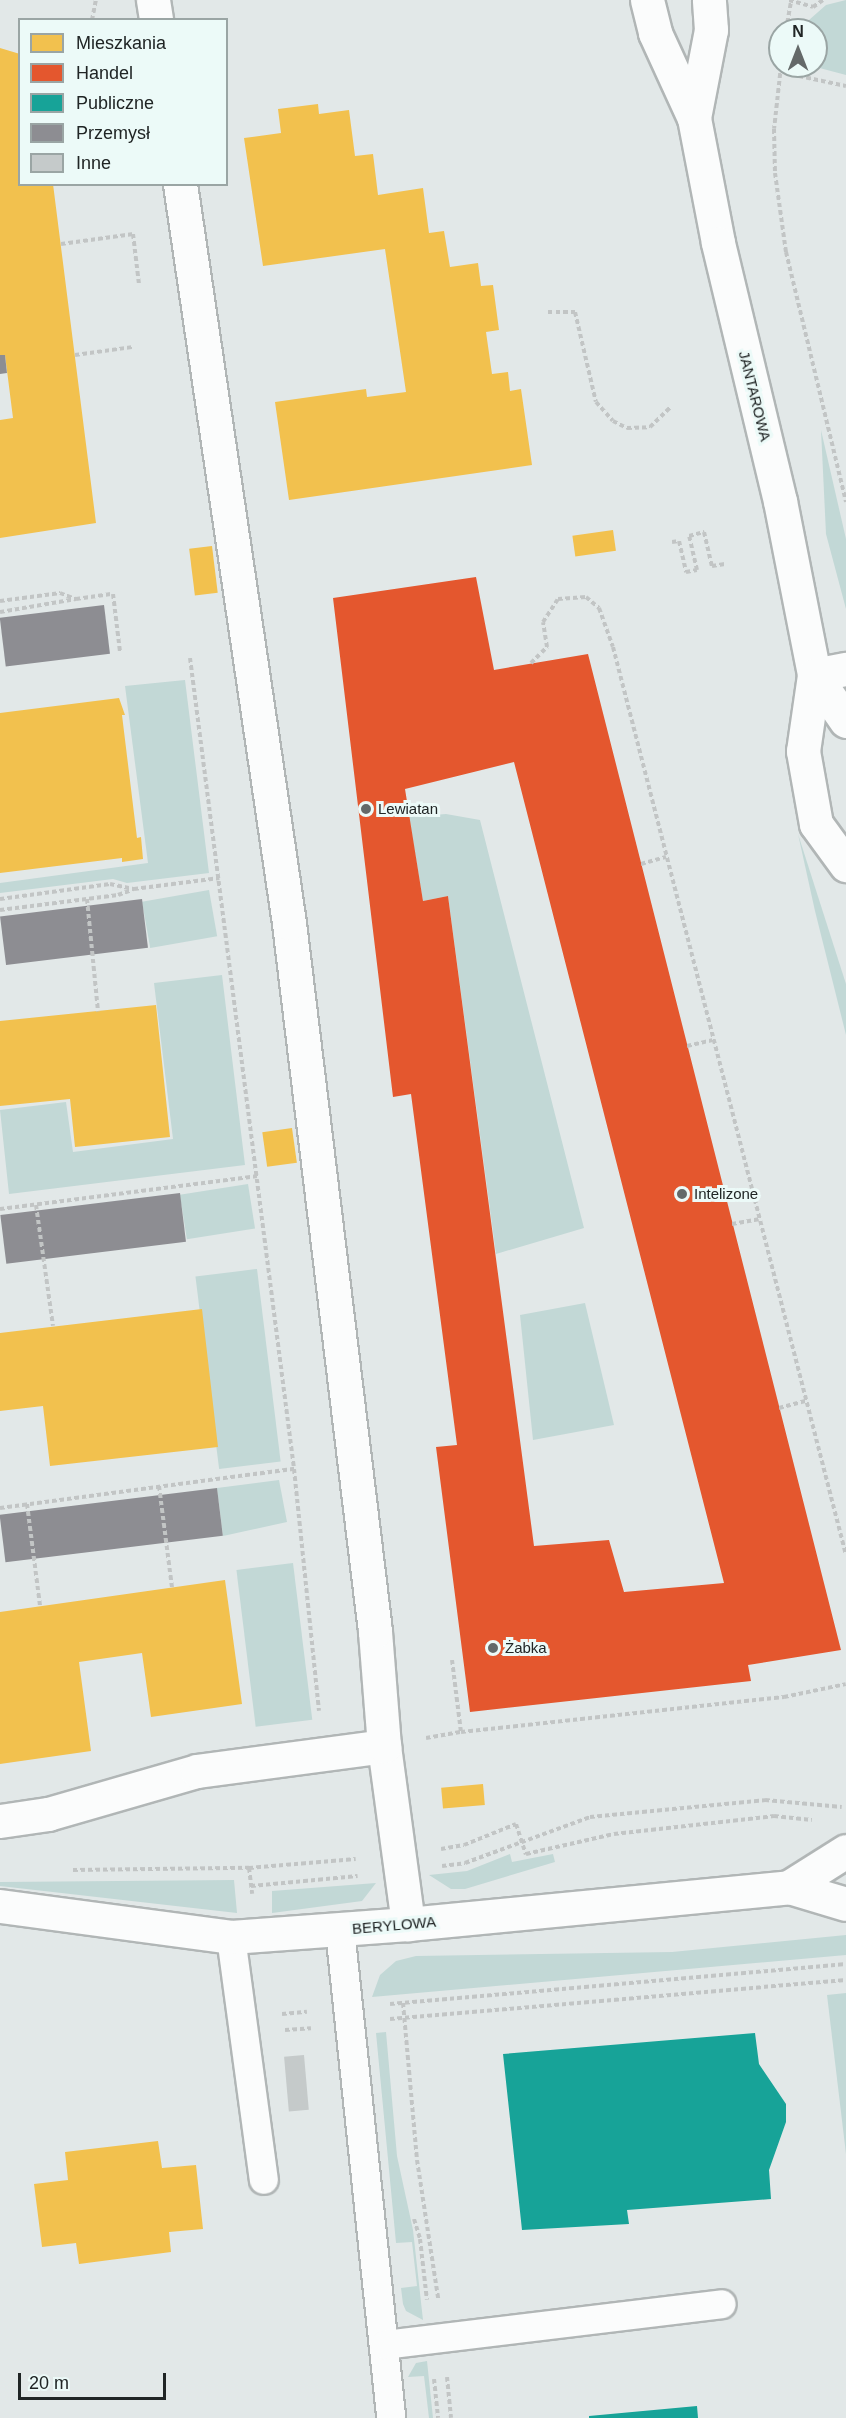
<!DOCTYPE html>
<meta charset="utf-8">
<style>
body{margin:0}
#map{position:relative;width:846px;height:2418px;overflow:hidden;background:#e2e8e8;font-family:Arial,sans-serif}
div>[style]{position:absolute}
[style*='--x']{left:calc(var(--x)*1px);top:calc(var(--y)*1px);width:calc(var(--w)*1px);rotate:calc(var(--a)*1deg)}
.green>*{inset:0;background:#c2d8d6;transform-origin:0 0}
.homes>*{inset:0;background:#f2c14e;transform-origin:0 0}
.shops>*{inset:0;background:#e4572e}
.public>*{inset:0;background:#17a398}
.industry>*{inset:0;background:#8d8d92;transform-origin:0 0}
.building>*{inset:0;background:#c5caca;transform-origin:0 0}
.path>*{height:4px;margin-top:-2px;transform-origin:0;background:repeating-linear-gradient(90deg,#c2c5c5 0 4.5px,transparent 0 7.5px)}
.roads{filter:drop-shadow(2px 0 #b1b6b6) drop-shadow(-2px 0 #b1b6b6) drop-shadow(0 2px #b1b6b6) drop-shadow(0 -2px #b1b6b6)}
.service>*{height:28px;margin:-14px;padding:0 14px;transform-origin:14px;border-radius:14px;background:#fbfcfc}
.minor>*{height:33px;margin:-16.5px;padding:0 16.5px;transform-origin:16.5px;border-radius:16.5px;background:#fbfcfc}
.dots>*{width:16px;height:16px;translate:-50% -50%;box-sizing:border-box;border:3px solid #ecfaf8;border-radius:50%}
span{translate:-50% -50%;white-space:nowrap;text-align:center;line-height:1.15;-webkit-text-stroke:6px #ecfaf8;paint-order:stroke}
.street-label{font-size:15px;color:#202525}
.poi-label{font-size:15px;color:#202525}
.left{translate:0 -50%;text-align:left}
.legend{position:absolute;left:18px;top:18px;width:210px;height:168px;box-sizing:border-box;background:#ecfaf8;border:2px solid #9aa5a4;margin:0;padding:8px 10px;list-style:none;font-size:18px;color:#202525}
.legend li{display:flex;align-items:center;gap:12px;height:30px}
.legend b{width:30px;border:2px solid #9aa5a4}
.north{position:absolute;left:768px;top:18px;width:60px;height:60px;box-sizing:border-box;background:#ecfaf8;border:2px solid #9aa5a4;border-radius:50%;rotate:0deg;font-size:16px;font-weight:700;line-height:24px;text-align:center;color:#202525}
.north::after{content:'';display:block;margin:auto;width:21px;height:27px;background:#646969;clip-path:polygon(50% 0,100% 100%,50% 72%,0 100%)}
.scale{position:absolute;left:18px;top:2373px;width:148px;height:27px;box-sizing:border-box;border:3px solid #202525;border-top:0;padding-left:8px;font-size:18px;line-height:21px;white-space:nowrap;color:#202525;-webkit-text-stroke:4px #ecfaf8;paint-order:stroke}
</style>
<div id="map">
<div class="green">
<i style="clip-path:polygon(846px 0,846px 75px,812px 66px,816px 66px,816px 30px,806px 30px,809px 20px,826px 5px)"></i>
<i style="clip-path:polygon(821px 430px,846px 539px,846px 609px,826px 534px)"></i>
<i style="clip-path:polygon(185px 680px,209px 873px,127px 883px,113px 879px,0 893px,0 883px,148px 863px,125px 686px)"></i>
<i style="clip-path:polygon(446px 814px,480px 820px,584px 1228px,496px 1254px,448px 896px,423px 901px,409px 817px)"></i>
<i style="clip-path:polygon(798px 834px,846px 984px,846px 1035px,815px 911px)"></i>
<i style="left:209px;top:890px;width:47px;height:68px;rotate:80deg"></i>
<i style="clip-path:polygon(222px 975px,245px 1165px,9px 1194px,0 1110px,66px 1102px,73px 1152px,173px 1139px,154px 983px)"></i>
<i style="left:248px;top:1184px;width:45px;height:69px;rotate:81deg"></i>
<i style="left:257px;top:1269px;width:194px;height:62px;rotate:83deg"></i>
<i style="clip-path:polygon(585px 1303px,614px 1425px,533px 1440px,520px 1315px)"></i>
<i style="clip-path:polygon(279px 1480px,287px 1522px,223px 1536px,217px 1488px)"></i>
<i style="left:293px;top:1563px;width:158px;height:57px;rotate:83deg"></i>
<i style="clip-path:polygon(510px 1854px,512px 1862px,553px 1854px,555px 1862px,465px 1889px,451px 1889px,429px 1875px,467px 1871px)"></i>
<i style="clip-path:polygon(234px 1880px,237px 1913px,0 1886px,0 1882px)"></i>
<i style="clip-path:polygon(376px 1883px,362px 1901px,272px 1913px,272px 1891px)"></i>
<i style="clip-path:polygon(846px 1935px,846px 1955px,372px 1997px,380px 1975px,396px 1961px,416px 1956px,672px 1952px)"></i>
<i style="clip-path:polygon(846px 1993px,846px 2154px,827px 1995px)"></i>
<i style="clip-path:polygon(386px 2032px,397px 2156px,413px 2230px,423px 2320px,406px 2311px,403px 2304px,401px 2288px,417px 2286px,412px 2242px,396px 2243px,376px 2033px)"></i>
<i style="clip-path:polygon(427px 2361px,433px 2418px,429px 2418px,424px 2376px,408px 2377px,416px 2363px)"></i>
</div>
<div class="homes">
<i style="clip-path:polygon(0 48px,20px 54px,20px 184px,53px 184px,96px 523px,0 538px,0 420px,13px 418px,5px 355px,0 355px)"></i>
<i style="clip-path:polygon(318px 104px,319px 114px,349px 110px,355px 156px,373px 154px,378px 195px,423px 188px,429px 233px,444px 231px,450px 267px,478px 263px,481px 286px,493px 285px,499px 330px,486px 332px,492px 374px,508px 372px,510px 391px,521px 389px,532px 465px,289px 500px,275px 402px,366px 389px,367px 397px,406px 392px,385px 249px,263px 266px,244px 138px,281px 133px,278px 109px)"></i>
<i style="left:613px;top:530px;width:21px;height:41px;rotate:82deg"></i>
<i style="left:212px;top:546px;width:47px;height:23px;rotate:83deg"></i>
<i style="clip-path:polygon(119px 698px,125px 715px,122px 715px,137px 838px,141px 837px,143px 859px,122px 862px,122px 858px,0 873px,0 713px)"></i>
<i style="clip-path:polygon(156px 1005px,170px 1137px,75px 1147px,70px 1099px,0 1106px,0 1021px)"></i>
<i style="left:292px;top:1128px;width:35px;height:30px;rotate:82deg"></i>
<i style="clip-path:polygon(202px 1309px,218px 1447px,50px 1466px,43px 1406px,0 1411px,0 1333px)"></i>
<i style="clip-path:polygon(225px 1580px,242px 1704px,151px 1717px,142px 1653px,79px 1662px,91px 1751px,0 1764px,0 1612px)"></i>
<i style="left:483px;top:1784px;width:21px;height:42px;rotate:85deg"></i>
<i style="clip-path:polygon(158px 2141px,162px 2168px,196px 2165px,203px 2229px,169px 2232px,171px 2252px,79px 2264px,76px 2243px,42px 2247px,34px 2184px,68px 2180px,65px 2152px)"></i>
</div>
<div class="shops">
<i style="clip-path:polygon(evenodd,476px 577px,494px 670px,588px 654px,841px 1650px,748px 1665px,751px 1681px,470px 1712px,436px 1447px,457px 1445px,411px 1094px,393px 1097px,333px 598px,476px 577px,514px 762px,724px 1583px,624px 1592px,609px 1540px,534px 1546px,448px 896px,423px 901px,405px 789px,514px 762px)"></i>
</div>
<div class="public">
<i style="clip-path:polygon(755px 2033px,759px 2064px,786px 2104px,786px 2122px,769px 2170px,771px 2199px,627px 2210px,629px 2224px,522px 2230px,503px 2054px)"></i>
<i style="clip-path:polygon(697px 2406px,698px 2418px,589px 2418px,589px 2416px)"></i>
</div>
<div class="industry">
<i style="clip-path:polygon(0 355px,5px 355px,7px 373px,0 374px)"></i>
<i style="left:104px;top:605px;width:49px;height:105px;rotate:83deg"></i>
<i style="left:142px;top:899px;width:49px;height:143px;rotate:83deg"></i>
<i style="left:180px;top:1193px;width:49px;height:181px;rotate:83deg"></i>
<i style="left:217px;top:1488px;width:48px;height:219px;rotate:83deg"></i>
</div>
<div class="building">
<i style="left:304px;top:2055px;width:55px;height:20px;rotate:85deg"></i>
</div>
<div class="path">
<i style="--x:789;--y:0;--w:25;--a:16"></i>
<i style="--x:813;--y:7;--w:12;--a:-35"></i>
<i style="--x:92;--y:20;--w:20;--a:-79"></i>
<i style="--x:786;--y:30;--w:29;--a:-80"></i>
<i style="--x:781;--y:66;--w:63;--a:96.3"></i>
<i style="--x:774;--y:129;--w:44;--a:88.7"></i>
<i style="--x:775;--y:173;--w:80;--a:82.1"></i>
<i style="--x:786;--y:252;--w:257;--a:76.5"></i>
<i style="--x:799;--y:76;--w:48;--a:12"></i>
<i style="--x:61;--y:244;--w:73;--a:-7.9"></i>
<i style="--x:133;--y:234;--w:50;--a:83.2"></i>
<i style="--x:548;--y:312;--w:27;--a:0"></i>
<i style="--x:575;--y:312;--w:92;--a:76.9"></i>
<i style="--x:596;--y:402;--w:25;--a:48"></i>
<i style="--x:613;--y:421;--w:16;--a:27"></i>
<i style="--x:627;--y:428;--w:23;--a:-2"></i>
<i style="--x:650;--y:427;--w:28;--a:-44"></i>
<i style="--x:75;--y:355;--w:59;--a:-7.9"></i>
<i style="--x:672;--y:542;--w:7;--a:-8"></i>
<i style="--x:679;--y:541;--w:32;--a:77"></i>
<i style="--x:686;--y:572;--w:11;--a:-10"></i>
<i style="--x:697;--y:570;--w:35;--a:-103"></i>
<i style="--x:689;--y:536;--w:16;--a:-15"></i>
<i style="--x:704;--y:532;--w:35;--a:77"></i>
<i style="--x:712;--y:566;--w:13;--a:-9"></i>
<i style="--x:0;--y:601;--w:61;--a:-7.6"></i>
<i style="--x:60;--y:593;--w:17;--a:21"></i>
<i style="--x:76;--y:599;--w:37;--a:-8"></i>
<i style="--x:113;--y:594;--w:58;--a:83.1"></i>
<i style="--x:0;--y:612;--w:77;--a:-9.7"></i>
<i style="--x:190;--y:658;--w:818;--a:82.69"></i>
<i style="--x:294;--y:1469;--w:243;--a:84.1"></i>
<i style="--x:531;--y:663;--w:23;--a:-45"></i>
<i style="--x:547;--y:647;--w:25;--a:-99"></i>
<i style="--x:543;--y:622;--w:27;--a:-57"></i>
<i style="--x:558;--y:599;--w:28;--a:-4"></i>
<i style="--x:586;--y:597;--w:17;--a:40"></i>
<i style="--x:599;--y:608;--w:41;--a:70.3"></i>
<i style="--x:613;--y:647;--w:937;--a:75.61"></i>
<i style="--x:641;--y:864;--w:26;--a:-16"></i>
<i style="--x:0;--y:899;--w:111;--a:-7.8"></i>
<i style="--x:110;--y:884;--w:25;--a:12"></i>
<i style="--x:134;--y:889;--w:86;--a:-7.4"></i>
<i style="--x:87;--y:899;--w:113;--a:84.4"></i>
<i style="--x:0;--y:910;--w:119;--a:-7.2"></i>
<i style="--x:118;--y:895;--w:15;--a:-20"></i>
<i style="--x:687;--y:1046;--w:26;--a:-13"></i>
<i style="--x:36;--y:1205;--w:122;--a:82"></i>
<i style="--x:0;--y:1209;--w:259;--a:-7.3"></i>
<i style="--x:732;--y:1224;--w:27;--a:-10"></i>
<i style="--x:779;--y:1408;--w:28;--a:-15"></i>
<i style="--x:159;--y:1486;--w:103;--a:82.7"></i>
<i style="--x:27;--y:1504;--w:103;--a:82.7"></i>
<i style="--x:0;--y:1508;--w:297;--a:-7.6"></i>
<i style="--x:452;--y:1660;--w:73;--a:82.9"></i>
<i style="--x:461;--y:1732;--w:325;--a:-6.2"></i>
<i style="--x:784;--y:1697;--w:63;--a:-11.8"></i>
<i style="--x:426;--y:1738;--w:36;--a:-10"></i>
<i style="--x:441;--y:1849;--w:23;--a:-10"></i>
<i style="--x:464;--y:1845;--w:56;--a:-22"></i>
<i style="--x:516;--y:1824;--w:32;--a:72"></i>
<i style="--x:526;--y:1854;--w:90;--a:-12.8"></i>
<i style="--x:614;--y:1834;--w:161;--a:-6.4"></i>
<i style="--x:774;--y:1816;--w:38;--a:6"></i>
<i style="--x:442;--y:1866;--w:23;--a:-7"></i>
<i style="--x:465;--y:1863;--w:133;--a:-20.2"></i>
<i style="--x:590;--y:1817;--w:176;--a:-5.5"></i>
<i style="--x:765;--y:1800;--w:77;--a:5.2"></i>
<i style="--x:249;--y:1868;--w:26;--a:83"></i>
<i style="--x:73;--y:1870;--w:176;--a:-0.7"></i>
<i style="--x:249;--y:1868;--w:107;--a:-4.8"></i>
<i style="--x:251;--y:1886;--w:107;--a:-5.3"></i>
<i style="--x:403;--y:2003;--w:158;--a:84.9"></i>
<i style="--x:417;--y:2160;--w:140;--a:81.3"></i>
<i style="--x:390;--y:2004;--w:458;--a:-5"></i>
<i style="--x:282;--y:2014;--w:25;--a:-5"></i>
<i style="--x:390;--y:2019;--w:458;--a:-4.9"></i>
<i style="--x:285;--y:2030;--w:26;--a:-4"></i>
<i style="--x:414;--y:2219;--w:21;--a:73"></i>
<i style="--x:420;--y:2239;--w:61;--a:83.5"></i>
<i style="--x:447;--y:2377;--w:41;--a:84.4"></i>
<i style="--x:434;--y:2379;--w:39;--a:84"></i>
</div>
<div class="roads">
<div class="service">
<i style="--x:340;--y:1930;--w:491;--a:84"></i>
<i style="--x:231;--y:1937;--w:245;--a:82.3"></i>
<i style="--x:385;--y:2345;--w:339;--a:-6.9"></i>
</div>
<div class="minor">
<i style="--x:153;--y:0;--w:20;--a:81"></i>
<i style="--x:647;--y:0;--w:34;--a:76"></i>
<i style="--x:655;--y:33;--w:94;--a:65.4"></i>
<i style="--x:694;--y:118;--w:127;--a:79.1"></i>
<i style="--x:718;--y:243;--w:265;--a:76.5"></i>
<i style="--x:780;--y:501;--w:177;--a:78.9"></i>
<i style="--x:814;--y:675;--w:77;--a:98.2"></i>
<i style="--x:803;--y:751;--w:74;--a:79.9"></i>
<i style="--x:816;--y:824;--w:51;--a:53.8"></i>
<i style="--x:694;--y:118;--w:90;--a:-79.1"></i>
<i style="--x:711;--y:30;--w:30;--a:-94"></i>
<i style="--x:814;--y:675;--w:56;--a:55.2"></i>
<i style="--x:814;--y:675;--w:33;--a:-11"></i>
<i style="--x:384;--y:1746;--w:180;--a:82.3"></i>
<i style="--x:0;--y:1821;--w:49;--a:-8.3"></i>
<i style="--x:48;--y:1814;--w:155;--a:-16.1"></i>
<i style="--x:197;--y:1771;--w:189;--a:-7.6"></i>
<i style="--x:384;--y:1746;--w:115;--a:-94.5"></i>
<i style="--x:375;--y:1631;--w:713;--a:-96.93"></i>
<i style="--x:289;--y:923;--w:747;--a:-98.39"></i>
<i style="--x:789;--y:1887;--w:67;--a:-32.3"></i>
<i style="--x:0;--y:1906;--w:233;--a:7.6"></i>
<i style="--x:231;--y:1937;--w:177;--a:-4.2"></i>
<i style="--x:408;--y:1924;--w:383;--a:-5.5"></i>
<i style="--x:789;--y:1887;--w:59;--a:16.6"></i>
</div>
</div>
<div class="dots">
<i style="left:366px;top:809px;background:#646969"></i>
<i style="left:682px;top:1194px;background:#646969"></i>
<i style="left:493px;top:1648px;background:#646969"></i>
</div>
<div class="street-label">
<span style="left:755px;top:396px;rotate:76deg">JANTAROWA</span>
<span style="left:394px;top:1925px;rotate:-5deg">BERYLOWA</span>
</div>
<div class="poi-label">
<span class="left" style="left:378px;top:809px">Lewiatan</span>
<span class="left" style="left:694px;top:1194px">Intelizone</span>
<span class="left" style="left:505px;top:1648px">Żabka</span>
</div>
<ul class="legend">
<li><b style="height:16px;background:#f2c14e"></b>Mieszkania</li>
<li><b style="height:16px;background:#e4572e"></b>Handel</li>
<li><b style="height:16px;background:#17a398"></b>Publiczne</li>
<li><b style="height:16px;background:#8d8d92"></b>Przemysł</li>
<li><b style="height:16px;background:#c5caca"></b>Inne</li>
</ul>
<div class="north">N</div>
<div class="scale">20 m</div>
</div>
